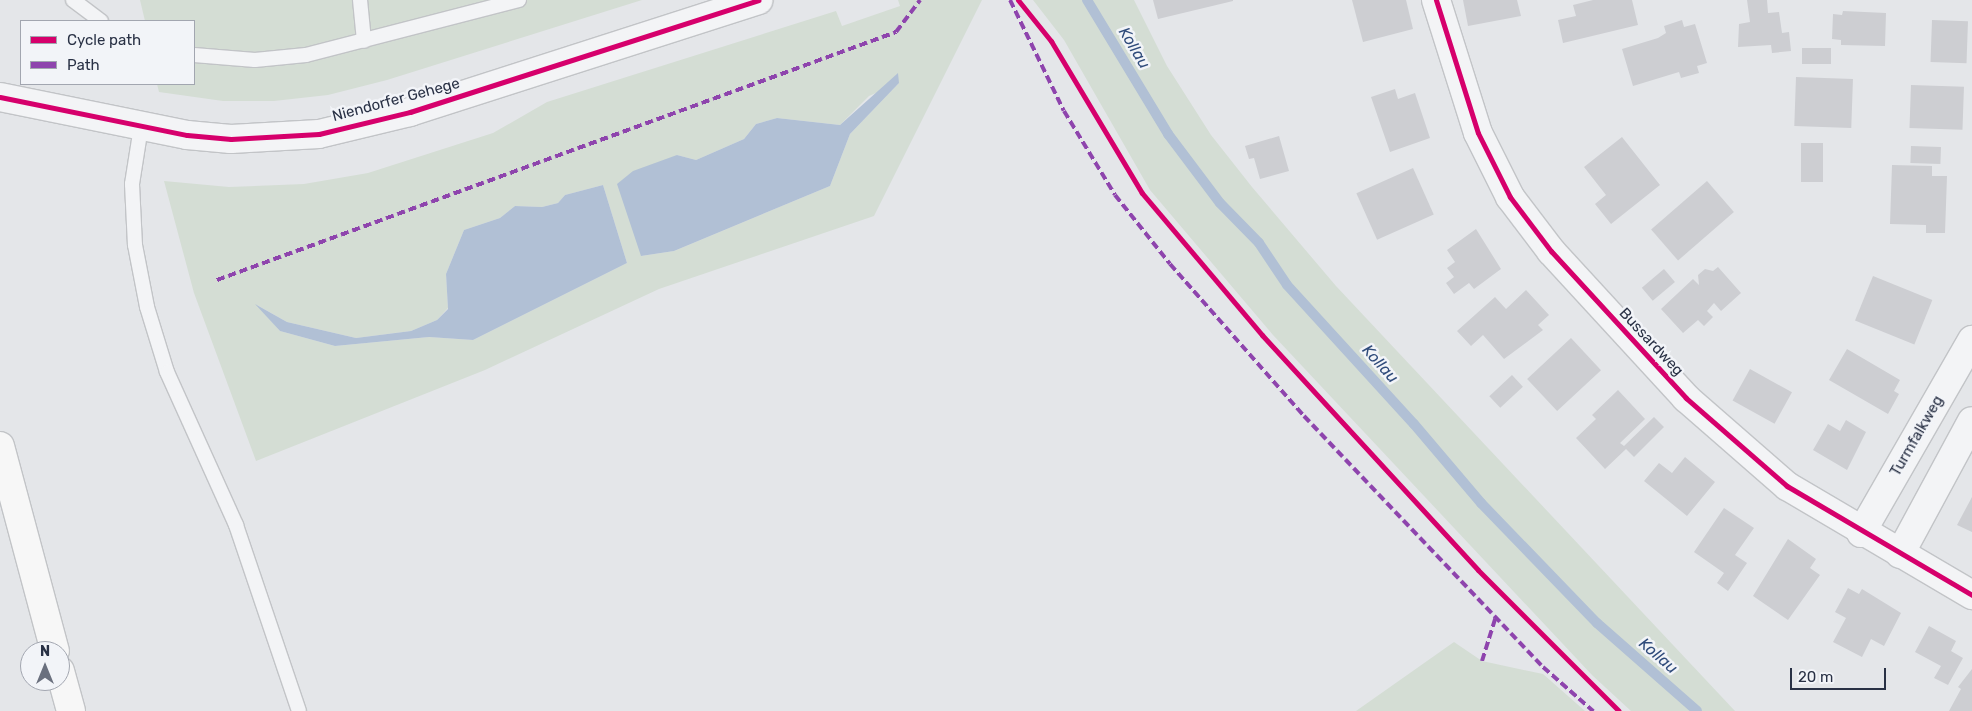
<!DOCTYPE html>
<style>
body{margin:0}
#map{position:relative;width:1972px;height:711px;overflow:hidden;background:#e4e6e9;font-family:Rubik,sans-serif}
div>[style]{position:absolute}
[style*='--x']{left:calc(var(--x)*1px);top:calc(var(--y)*1px);width:calc(var(--w)*1px);rotate:calc(var(--a)*1deg)}
.green>*{inset:0;background:#d4ddd4}
.water>*{inset:0;background:#b1c0d5}
.stream>*{height:10px;margin:-5px;padding:0 5px;transform-origin:5px;border-radius:5px;background:#b1c0d5}
.building>*{inset:0;background:#cdced2;transform-origin:0 0}
.roads{filter:drop-shadow(1px 0 #c2c4c7) drop-shadow(-1px 0 #c2c4c7) drop-shadow(0 1px #c2c4c7) drop-shadow(0 -1px #c2c4c7)}
.service>*{height:14px;margin:-7px;padding:0 7px;transform-origin:7px;border-radius:7px;background:#f3f4f6}
.minor>*{height:28px;margin:-14px;padding:0 14px;transform-origin:14px;border-radius:14px;background:#f3f4f6}
.tertiary>*{height:28px;margin:-14px;padding:0 14px;transform-origin:14px;border-radius:14px;background:#f3f4f6}
.motorway>*{height:28px;margin:-14px;padding:0 14px;transform-origin:14px;border-radius:14px;background:#f7f7f7}
.quiet>*{height:4px;margin-top:-2px;transform-origin:0;background:repeating-linear-gradient(90deg,#8e44ad 0 8px,transparent 0 12px)}
.cycleway>*{height:5px;margin:-2.5px;padding:0 2.5px;transform-origin:2.5px;border-radius:2.5px;background:#d6006c}
span{translate:-50% -50%;white-space:nowrap;text-align:center;line-height:1.15;-webkit-text-stroke:5px #f2f4f8;paint-order:stroke}
.street-label{font-size:15px;color:#293145}
.water-label{font-size:16px;color:#304c7b;font-style:italic}
.legend{position:absolute;left:20px;top:20px;width:175px;height:65px;box-sizing:border-box;background:#f2f4f8;border:1px solid #a2a6b0;margin:0;padding:6px 9px;list-style:none;font-size:15px;color:#293145}
.legend li{display:flex;align-items:center;gap:10px;height:25px}
.legend b{width:25px;border:1px solid #a2a6b0}
.north{position:absolute;left:20px;top:641px;width:50px;height:50px;box-sizing:border-box;background:#f2f4f8;border:1px solid #a2a6b0;border-radius:50%;rotate:0deg;font-size:14px;font-weight:700;line-height:20px;text-align:center;color:#293145}
.north::after{content:'';display:block;margin:auto;width:18px;height:22px;background:#6a707e;clip-path:polygon(50% 0,100% 100%,50% 72%,0 100%)}
.scale{position:absolute;left:1790px;top:668px;width:96px;height:22px;box-sizing:border-box;border:2px solid #293145;border-top:0;padding-left:6px;font-size:15px;line-height:18px;white-space:nowrap;color:#293145;-webkit-text-stroke:4px #f2f4f8;paint-order:stroke}
</style>
<div id="map">
<div class="green">
<i style="clip-path:polygon(140px 0,642px 0,387px 80px,328px 95px,274px 101px,223px 101px,159px 92px,157px 84px,194px 84px,194px 21px,145px 21px)"></i>
<i style="clip-path:polygon(evenodd,898px 0,982px 0,874px 216px,659px 289px,485px 370px,256px 461px,194px 293px,164px 181px,229px 187px,304px 184px,368px 173px,493px 133px,547px 102px,836px 11px,842px 26px,900px 6px,898px 0,899px 83px,850px 134px,830px 186px,674px 251px,641px 256px,677px 155px,696px 160px,744px 139px,756px 124px,777px 118px,840px 125px,869px 96px,899px 83px,898px 0,603px 185px,627px 263px,473px 340px,429px 337px,335px 346px,280px 331px,257px 305px,287px 322px,356px 338px,411px 331px,437px 320px,448px 308px,446px 274px,464px 230px,500px 218px,515px 206px,542px 207px,558px 203px,565px 195px,603px 185px)"></i>
<i style="clip-path:polygon(1033px 0,1134px 0,1167px 66px,1211px 135px,1252px 187px,1336px 286px,1735px 711px,1631px 711px,1592px 675px,1273px 335px,1150px 190px,1064px 40px)"></i>
<i style="clip-path:polygon(1454px 642px,1482px 661px,1543px 674px,1585px 711px,1356px 711px)"></i>
</div>
<div class="water">
<i style="clip-path:polygon(898px 73px,899px 83px,850px 134px,830px 186px,674px 251px,641px 256px,617px 184px,633px 171px,677px 155px,696px 160px,744px 139px,756px 124px,777px 118px,840px 125px)"></i>
<i style="clip-path:polygon(603px 185px,627px 263px,473px 340px,429px 337px,335px 346px,280px 331px,255px 304px,287px 322px,356px 338px,411px 331px,437px 320px,448px 309px,446px 274px,464px 230px,500px 218px,515px 206px,542px 207px,558px 203px,565px 195px)"></i>
</div>
<div class="stream">
<i style="--x:1087;--y:0;--w:157;--a:58.8"></i>
<i style="--x:1168;--y:134;--w:86;--a:53"></i>
<i style="--x:1220;--y:203;--w:56;--a:45.7"></i>
<i style="--x:1259;--y:243;--w:50;--a:56.3"></i>
<i style="--x:1287;--y:285;--w:188;--a:47.6"></i>
<i style="--x:1414;--y:424;--w:104;--a:49.7"></i>
<i style="--x:1481;--y:503;--w:167;--a:46"></i>
<i style="--x:1597;--y:623;--w:133;--a:41.3"></i>
</div>
<div class="building">
<i style="clip-path:polygon(1153px 0,1233px 0,1233px 1px,1158px 19px)"></i>
<i style="clip-path:polygon(1352px 0,1406px 0,1413px 29px,1363px 42px)"></i>
<i style="clip-path:polygon(1463px 0,1517px 0,1521px 16px,1468px 26px)"></i>
<i style="clip-path:polygon(1593px 0,1632px 0,1638px 25px,1563px 43px,1558px 20px,1576px 16px,1573px 5px)"></i>
<i style="clip-path:polygon(1747px 0,1767px 0,1768px 13px,1779px 12px,1782px 33px,1789px 32px,1791px 51px,1772px 53px,1771px 45px,1738px 47px,1739px 24px,1750px 22px)"></i>
<i style="clip-path:polygon(1843px 11px,1886px 13px,1885px 46px,1841px 45px,1841px 40px,1832px 39px,1833px 14px,1842px 15px)"></i>
<i style="clip-path:polygon(1682px 20px,1684px 27px,1695px 24px,1707px 63px,1697px 66px,1699px 73px,1681px 78px,1679px 72px,1633px 86px,1622px 49px,1658px 38px,1666px 33px,1664px 26px)"></i>
<i style="left:1932px;top:20px;width:36px;height:42px;rotate:2deg"></i>
<i style="left:1802px;top:48px;width:29px;height:16px"></i>
<i style="left:1796px;top:77px;width:57px;height:49px;rotate:2deg"></i>
<i style="left:1911px;top:85px;width:53px;height:43px;rotate:2deg"></i>
<i style="clip-path:polygon(1395px 89px,1398px 99px,1415px 93px,1430px 138px,1390px 152px,1371px 97px)"></i>
<i style="clip-path:polygon(1279px 136px,1289px 171px,1260px 179px,1254px 158px,1249px 159px,1245px 146px)"></i>
<i style="clip-path:polygon(1622px 137px,1660px 185px,1611px 224px,1595px 204px,1606px 195px,1584px 167px)"></i>
<i style="left:1801px;top:143px;width:22px;height:39px"></i>
<i style="left:1911px;top:146px;width:30px;height:17px;rotate:2deg"></i>
<i style="clip-path:polygon(1892px 165px,1932px 166px,1932px 176px,1947px 176px,1945px 233px,1926px 233px,1926px 225px,1890px 224px)"></i>
<i style="left:1413px;top:168px;width:51px;height:62px;rotate:66deg"></i>
<i style="left:1707px;top:181px;width:41px;height:74px;rotate:49deg"></i>
<i style="clip-path:polygon(1476px 229px,1501px 269px,1474px 289px,1469px 283px,1454px 294px,1446px 283px,1454px 277px,1447px 268px,1455px 262px,1447px 250px)"></i>
<i style="clip-path:polygon(1718px 267px,1741px 293px,1721px 311px,1714px 303px,1707px 311px,1713px 317px,1704px 326px,1698px 320px,1683px 333px,1661px 309px,1693px 279px,1699px 285px,1698px 275px,1705px 269px,1713px 271px)"></i>
<i style="left:1664px;top:269px;width:17px;height:29px;rotate:50deg"></i>
<i style="left:1873px;top:276px;width:64px;height:48px;rotate:22deg"></i>
<i style="clip-path:polygon(1526px 290px,1549px 315px,1538px 325px,1543px 330px,1504px 359px,1483px 335px,1471px 346px,1457px 331px,1495px 297px,1506px 309px)"></i>
<i style="left:1571px;top:338px;width:44px;height:60px;rotate:47deg"></i>
<i style="clip-path:polygon(1847px 349px,1900px 380px,1894px 391px,1899px 394px,1888px 414px,1829px 380px)"></i>
<i style="left:1750px;top:369px;width:48px;height:36px;rotate:29deg"></i>
<i style="left:1512px;top:375px;width:16px;height:31px;rotate:47deg"></i>
<i style="clip-path:polygon(1618px 390px,1645px 419px,1620px 443px,1624px 446px,1654px 417px,1664px 427px,1634px 457px,1626px 449px,1605px 469px,1576px 438px,1596px 419px,1592px 415px)"></i>
<i style="clip-path:polygon(1846px 420px,1866px 432px,1847px 470px,1813px 450px,1828px 424px,1840px 431px)"></i>
<i style="clip-path:polygon(1685px 457px,1715px 482px,1687px 516px,1644px 481px,1659px 463px,1672px 473px)"></i>
<i style="clip-path:polygon(1972px 497px,1972px 532px,1957px 525px)"></i>
<i style="clip-path:polygon(1724px 508px,1754px 528px,1735px 555px,1747px 563px,1728px 591px,1717px 583px,1724px 573px,1694px 552px)"></i>
<i style="clip-path:polygon(1788px 539px,1816px 559px,1810px 568px,1820px 575px,1788px 620px,1753px 596px)"></i>
<i style="clip-path:polygon(1848px 588px,1859px 594px,1862px 589px,1901px 613px,1884px 646px,1871px 639px,1862px 657px,1833px 642px,1846px 618px,1835px 612px)"></i>
<i style="clip-path:polygon(1929px 626px,1956px 641px,1951px 651px,1963px 658px,1948px 685px,1934px 678px,1941px 666px,1915px 652px)"></i>
<i style="clip-path:polygon(1972px 669px,1972px 711px,1949px 711px,1961px 689px,1958px 687px)"></i>
</div>
<div class="roads">
<div class="service">
<i style="--x:73;--y:0;--w:35;--a:37"></i>
<i style="--x:360;--y:0;--w:41;--a:84.4"></i>
<i style="--x:194;--y:55;--w:61;--a:4.7"></i>
<i style="--x:255;--y:60;--w:51;--a:-5.6"></i>
<i style="--x:306;--y:55;--w:220;--a:-14.5"></i>
<i style="--x:141;--y:127;--w:58;--a:99"></i>
<i style="--x:132;--y:184;--w:61;--a:87.2"></i>
<i style="--x:135;--y:245;--w:63;--a:79"></i>
<i style="--x:147;--y:307;--w:68;--a:72.9"></i>
<i style="--x:167;--y:372;--w:168;--a:65.7"></i>
<i style="--x:236;--y:525;--w:196;--a:71.3"></i>
</div>
<div class="minor">
<i style="--x:1436;--y:0;--w:139;--a:72.5"></i>
<i style="--x:1478;--y:133;--w:72;--a:63.4"></i>
<i style="--x:1510;--y:197;--w:68;--a:52.8"></i>
<i style="--x:1551;--y:251;--w:200;--a:47.4"></i>
<i style="--x:1686;--y:398;--w:134;--a:41.1"></i>
<i style="--x:1787;--y:486;--w:215;--a:30.5"></i>
<i style="--x:1861;--y:533;--w:223;--a:-60.1"></i>
<i style="--x:1900;--y:554;--w:151;--a:-61.6"></i>
</div>
<div class="tertiary">
<i style="--x:0;--y:97;--w:191;--a:11.5"></i>
<i style="--x:187;--y:135;--w:44;--a:5.2"></i>
<i style="--x:231;--y:139;--w:88;--a:-3.3"></i>
<i style="--x:319;--y:134;--w:94;--a:-13.6"></i>
<i style="--x:410;--y:112;--w:366;--a:-17.8"></i>
</div>
<div class="motorway">
<i style="--x:0;--y:446;--w:212;--a:75"></i>
<i style="--x:60;--y:671;--w:41;--a:74.6"></i>
</div>
</div>
<div class="quiet">
<i style="--x:1010;--y:0;--w:123;--a:64.1"></i>
<i style="--x:1064;--y:111;--w:98;--a:58.7"></i>
<i style="--x:1115;--y:195;--w:88;--a:51.4"></i>
<i style="--x:1170;--y:264;--w:203;--a:48.6"></i>
<i style="--x:1304;--y:416;--w:347;--a:46.4"></i>
<i style="--x:1543;--y:667;--w:67;--a:41.3"></i>
<i style="--x:217;--y:280;--w:723;--a:-20.06"></i>
<i style="--x:896;--y:32;--w:40;--a:-53"></i>
<i style="--x:1482;--y:661;--w:47;--a:-72.7"></i>
</div>
<div class="cycleway">
<i style="--x:1018;--y:0;--w:53;--a:51.2"></i>
<i style="--x:1051;--y:41;--w:177;--a:59.1"></i>
<i style="--x:1142;--y:193;--w:186;--a:49.8"></i>
<i style="--x:1262;--y:335;--w:319;--a:47.4"></i>
<i style="--x:1478;--y:570;--w:199;--a:45"></i>
<i style="--x:1436;--y:0;--w:139;--a:72.5"></i>
<i style="--x:1478;--y:133;--w:72;--a:63.4"></i>
<i style="--x:1510;--y:197;--w:68;--a:52.8"></i>
<i style="--x:1551;--y:251;--w:200;--a:47.4"></i>
<i style="--x:1686;--y:398;--w:134;--a:41.1"></i>
<i style="--x:1787;--y:486;--w:215;--a:30.5"></i>
<i style="--x:0;--y:97;--w:191;--a:11.5"></i>
<i style="--x:187;--y:135;--w:44;--a:5.2"></i>
<i style="--x:231;--y:139;--w:88;--a:-3.3"></i>
<i style="--x:319;--y:134;--w:94;--a:-13.6"></i>
<i style="--x:410;--y:112;--w:366;--a:-17.8"></i>
</div>
<div class="street-label">
<span style="left:396px;top:100px;rotate:-15deg">Niendorfer Gehege</span>
<span style="left:1651px;top:342px;rotate:47deg">Bussardweg</span>
<span style="left:1917px;top:436px;rotate:-60deg">Turmfalkweg</span>
</div>
<div class="water-label">
<span style="left:1134px;top:48px;rotate:59deg">Kollau</span>
<span style="left:1380px;top:364px;rotate:48deg">Kollau</span>
<span style="left:1658px;top:656px;rotate:41deg">Kollau</span>
</div>
<ul class="legend">
<li><b style="height:6px;background:#d6006c"></b>Cycle path</li>
<li><b style="height:6px;background:#8e44ad"></b>Path</li>
</ul>
<div class="north">N</div>
<div class="scale">20 m</div>
</div>
